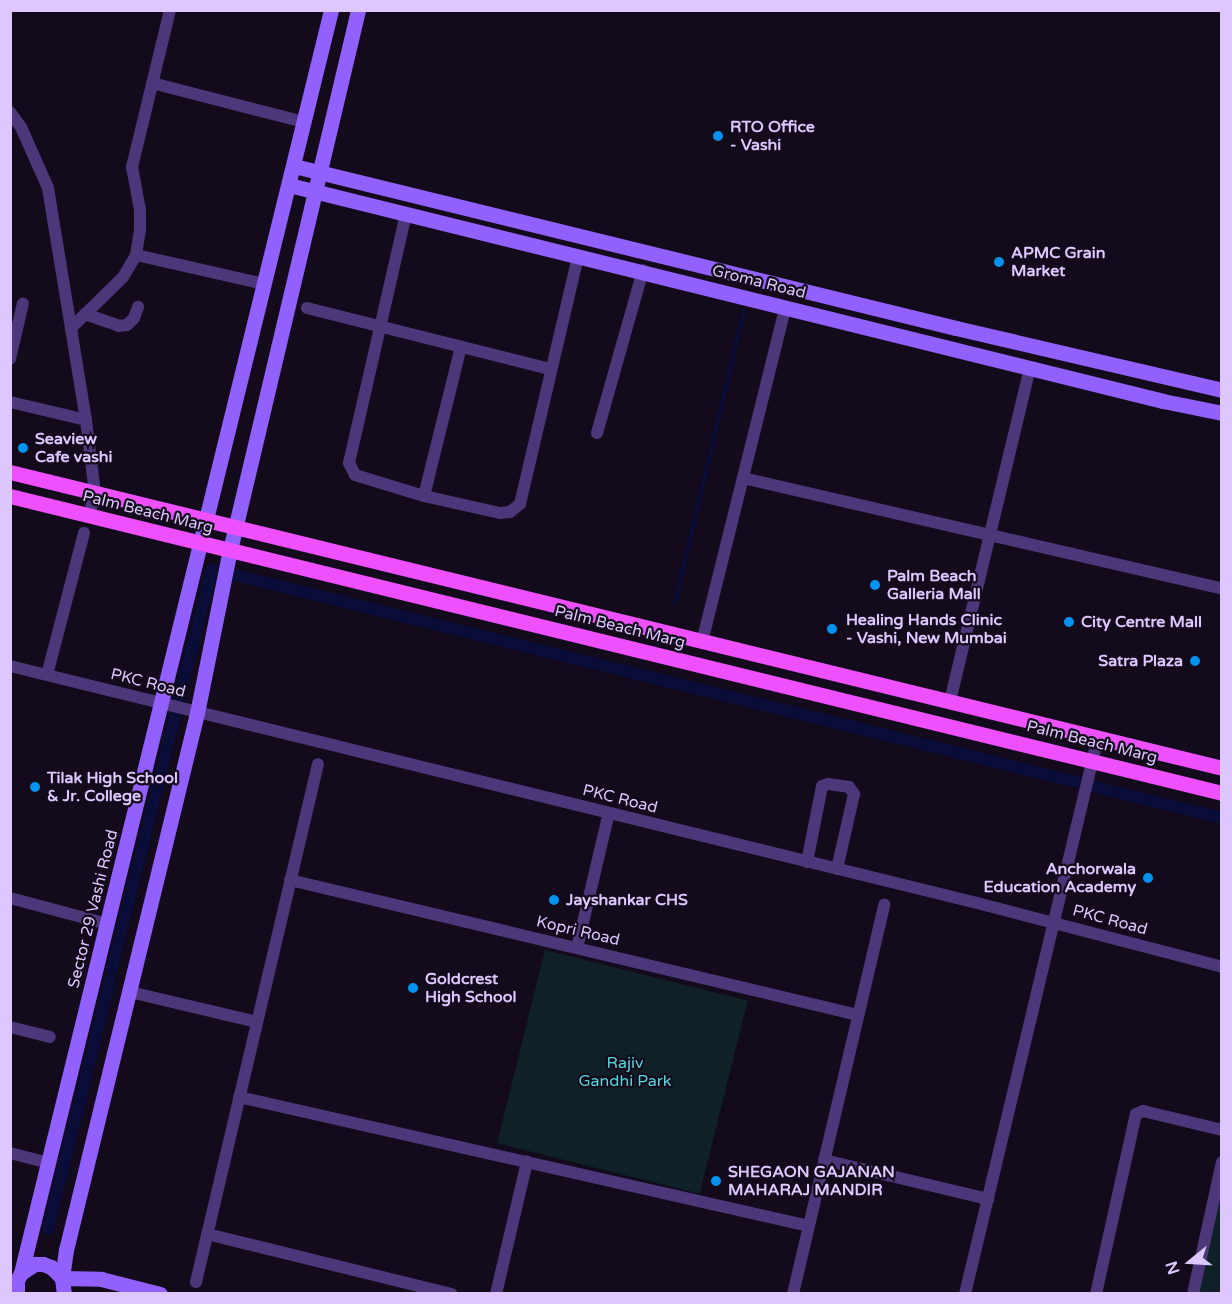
<!DOCTYPE html>
<style>
body{margin:0}
#map{position:relative;width:1232px;height:1304px;overflow:hidden;background:#130b1c;font-family:"Varela Round",sans-serif}
div>[style]{position:absolute}
[style*='--x']{left:calc(var(--x)*1px);top:calc(var(--y)*1px);width:calc(var(--w)*1px);rotate:calc(var(--a)*1deg)}
.green>*{inset:0;background:#0f2026;transform-origin:0 0}
.stream>*{height:4px;margin:-2px;padding:0 2px;transform-origin:2px;border-radius:2px;background:#090d38}
.canal>*{height:12px;margin:-6px;padding:0 6px;transform-origin:6px;border-radius:6px;background:#090d38}
.street>*{height:12px;margin:-6px;padding:0 6px;transform-origin:6px;border-radius:6px;background:#4d377b}
.secondary>*{height:15px;margin:-7.5px;padding:0 7.5px;transform-origin:7.5px;border-radius:7.5px;background:#9160fd}
.primary>*{height:15px;margin:-7.5px;padding:0 7.5px;transform-origin:7.5px;border-radius:7.5px;background:#ed50fc}
.dots>*{width:16px;height:16px;translate:-50% -50%;box-sizing:border-box;border:3px solid #130b1c;border-radius:50%}
span{translate:-50% -50%;white-space:nowrap;text-align:center;line-height:1.15;-webkit-text-stroke:4.5px #130b1c;paint-order:stroke}
.poi-label{font-size:16px;color:#ddc7fe;font-weight:700}
.left{translate:0 -50%;text-align:left}
.right{translate:-100% -50%;text-align:right}
.street-label{font-size:16px;color:#ddc7fe}
.park-label{font-size:16px;color:#56d7dc}
.frame{position:absolute;inset:0;border:12px solid #ddc7fe;pointer-events:none}
.north{position:absolute;left:1160px;top:1232px;width:60px;height:60px;-webkit-text-stroke:4px #130b1c;paint-order:stroke;rotate:252deg;font-size:16px;font-weight:700;line-height:24px;text-align:center;color:#ddc7fe}
.north::after{content:'';display:block;margin:auto;width:21px;height:27px;background:#ddc7fe;clip-path:polygon(50% 0,100% 100%,50% 72%,0 100%)}
</style>
<div id="map">
<div class="green">
<i style="left:545px;top:950px;width:209px;height:199px;rotate:14deg"></i>
<i style="clip-path:polygon(1221px 1162px,1221px 1293px,1193px 1293px)"></i>
</div>
<div class="stream">
<i style="--x:675;--y:603;--w:299;--a:-76.7"></i>
</div>
<div class="canal">
<i style="--x:235;--y:575;--w:867;--a:13.81"></i>
<i style="--x:179;--y:699;--w:134;--a:-75.8"></i>
<i style="--x:1095;--y:787;--w:131;--a:13.7"></i>
<i style="--x:112;--y:969;--w:260;--a:-76"></i>
<i style="--x:48;--y:1229;--w:256;--a:-76"></i>
</div>
<div class="street">
<i style="--x:152;--y:83;--w:157;--a:14.4"></i>
<i style="--x:10;--y:112;--w:19;--a:54"></i>
<i style="--x:21;--y:127;--w:67;--a:66.1"></i>
<i style="--x:48;--y:188;--w:235;--a:80.7"></i>
<i style="--x:86;--y:420;--w:74;--a:83"></i>
<i style="--x:95;--y:493;--w:24;--a:105"></i>
<i style="--x:406;--y:214;--w:255;--a:102.9"></i>
<i style="--x:349;--y:463;--w:13;--a:63"></i>
<i style="--x:355;--y:475;--w:72;--a:16.9"></i>
<i style="--x:424;--y:496;--w:78;--a:12.6"></i>
<i style="--x:500;--y:513;--w:10;--a:-6"></i>
<i style="--x:510;--y:512;--w:13;--a:-39"></i>
<i style="--x:520;--y:504;--w:254;--a:-76.8"></i>
<i style="--x:136;--y:255;--w:132;--a:12.7"></i>
<i style="--x:307;--y:308;--w:251;--a:14.1"></i>
<i style="--x:85;--y:314;--w:36;--a:19"></i>
<i style="--x:119;--y:326;--w:8;--a:-7"></i>
<i style="--x:127;--y:325;--w:10;--a:-45"></i>
<i style="--x:134;--y:318;--w:12;--a:-70"></i>
<i style="--x:71;--y:328;--w:73;--a:-44.4"></i>
<i style="--x:123;--y:277;--w:26;--a:-59"></i>
<i style="--x:136;--y:255;--w:24;--a:-81"></i>
<i style="--x:140;--y:231;--w:21;--a:-90"></i>
<i style="--x:140;--y:210;--w:44;--a:-100.5"></i>
<i style="--x:132;--y:167;--w:162;--a:-76.4"></i>
<i style="--x:10;--y:359;--w:57;--a:-76.9"></i>
<i style="--x:10;--y:402;--w:78;--a:13.3"></i>
<i style="--x:597;--y:433;--w:169;--a:-74.2"></i>
<i style="--x:743;--y:478;--w:492;--a:13"></i>
<i style="--x:424;--y:496;--w:154;--a:-76.1"></i>
<i style="--x:702;--y:642;--w:344;--a:-76"></i>
<i style="--x:10;--y:666;--w:1000;--a:13.77"></i>
<i style="--x:981;--y:904;--w:249;--a:14.6"></i>
<i style="--x:47;--y:675;--w:147;--a:-75.4"></i>
<i style="--x:950;--y:701;--w:342;--a:-76.5"></i>
<i style="--x:807;--y:862;--w:77;--a:-78.8"></i>
<i style="--x:822;--y:786;--w:6;--a:-18"></i>
<i style="--x:828;--y:784;--w:21;--a:8"></i>
<i style="--x:849;--y:787;--w:9;--a:54"></i>
<i style="--x:854;--y:794;--w:77;--a:102.8"></i>
<i style="--x:290;--y:880;--w:584;--a:13.37"></i>
<i style="--x:10;--y:898;--w:101;--a:14.9"></i>
<i style="--x:577;--y:948;--w:139;--a:-76.7"></i>
<i style="--x:130;--y:992;--w:130;--a:13.3"></i>
<i style="--x:10;--y:1027;--w:41;--a:14"></i>
<i style="--x:239;--y:1097;--w:584;--a:12.75"></i>
<i style="--x:10;--y:1153;--w:40;--a:14.4"></i>
<i style="--x:824;--y:1160;--w:169;--a:13.4"></i>
<i style="--x:207;--y:1234;--w:252;--a:13.8"></i>
<i style="--x:196;--y:1282;--w:532;--a:-76.75"></i>
<i style="--x:496;--y:1294;--w:136;--a:-76.8"></i>
<i style="--x:793;--y:1294;--w:400;--a:-76.8"></i>
<i style="--x:965;--y:1294;--w:573;--a:-76.57"></i>
<i style="--x:1096;--y:1294;--w:184;--a:-77.5"></i>
<i style="--x:1136;--y:1114;--w:8;--a:-23"></i>
<i style="--x:1143;--y:1111;--w:81;--a:13.5"></i>
<i style="--x:1193;--y:1294;--w:135;--a:-77.6"></i>
</div>
<div class="secondary">
<i style="--x:294;--y:166;--w:682;--a:13.75"></i>
<i style="--x:956;--y:328;--w:273;--a:13.1"></i>
<i style="--x:289;--y:185;--w:900;--a:13.88"></i>
<i style="--x:1163;--y:401;--w:60;--a:11.5"></i>
<i style="--x:21;--y:1273;--w:1300;--a:-76.21"></i>
<i style="--x:62;--y:1278;--w:28;--a:-82"></i>
<i style="--x:66;--y:1250;--w:553;--a:-76.29"></i>
<i style="--x:197;--y:713;--w:166;--a:-78.6"></i>
<i style="--x:230;--y:550;--w:555;--a:-76.66"></i>
<i style="--x:62;--y:1278;--w:39;--a:1"></i>
<i style="--x:101;--y:1279;--w:61;--a:14.3"></i>
<i style="--x:17;--y:1294;--w:14;--a:-90"></i>
<i style="--x:17;--y:1280;--w:8;--a:-60"></i>
<i style="--x:21;--y:1273;--w:17;--a:-33"></i>
<i style="--x:35;--y:1264;--w:8;--a:0"></i>
<i style="--x:43;--y:1264;--w:9;--a:21"></i>
<i style="--x:51;--y:1267;--w:16;--a:45"></i>
<i style="--x:62;--y:1278;--w:16;--a:83"></i>
</div>
<div class="primary">
<i style="--x:10;--y:472;--w:1248;--a:13.72"></i>
<i style="--x:10;--y:496;--w:1248;--a:13.77"></i>
</div>
<div class="dots">
<i style="left:718px;top:136px;background:#0393ee"></i>
<i style="left:999px;top:262px;background:#0393ee"></i>
<i style="left:23px;top:448px;background:#0393ee"></i>
<i style="left:875px;top:585px;background:#0393ee"></i>
<i style="left:1069px;top:622px;background:#0393ee"></i>
<i style="left:832px;top:629px;background:#0393ee"></i>
<i style="left:1195px;top:661px;background:#0393ee"></i>
<i style="left:35px;top:787px;background:#0393ee"></i>
<i style="left:1148px;top:878px;background:#0393ee"></i>
<i style="left:554px;top:900px;background:#0393ee"></i>
<i style="left:413px;top:988px;background:#0393ee"></i>
<i style="left:716px;top:1181px;background:#0393ee"></i>
</div>
<div class="poi-label">
<span class="left" style="left:730px;top:136px">RTO Office<br>- Vashi</span>
<span class="left" style="left:1011px;top:262px">APMC Grain<br>Market</span>
<span class="left" style="left:35px;top:448px">Seaview<br>Cafe vashi</span>
<span class="left" style="left:887px;top:585px">Palm Beach<br>Galleria Mall</span>
<span class="left" style="left:846px;top:629px">Healing Hands Clinic<br>- Vashi, New Mumbai</span>
<span class="left" style="left:1081px;top:622px">City Centre Mall</span>
<span class="right" style="left:1183px;top:661px">Satra Plaza</span>
<span class="left" style="left:47px;top:787px">Tilak High School<br>&amp; Jr. College</span>
<span class="right" style="left:1136px;top:878px">Anchorwala<br>Education Academy</span>
<span class="left" style="left:566px;top:900px">Jayshankar CHS</span>
<span class="left" style="left:425px;top:988px">Goldcrest<br>High School</span>
<span class="left" style="left:728px;top:1181px">SHEGAON GAJANAN<br>MAHARAJ MANDIR</span>
</div>
<div class="street-label">
<span style="left:759px;top:282px;rotate:14deg">Groma Road</span>
<span style="left:148px;top:512px;rotate:14deg">Palm Beach Marg</span>
<span style="left:620px;top:627px;rotate:14deg">Palm Beach Marg</span>
<span style="left:148px;top:683px;rotate:14deg">PKC Road</span>
<span style="left:1092px;top:742px;rotate:14deg">Palm Beach Marg</span>
<span style="left:620px;top:799px;rotate:14deg">PKC Road</span>
<span style="left:93px;top:909px;rotate:-76deg">Sector 29 Vashi Road</span>
<span style="left:1110px;top:920px;rotate:15deg">PKC Road</span>
<span style="left:578px;top:931px;rotate:13deg">Kopri Road</span>
</div>
<div class="park-label">
<span style="left:625px;top:1072px">Rajiv<br>Gandhi Park</span>
</div>
<div class="frame"></div>
<div class="north">N</div>
</div>
